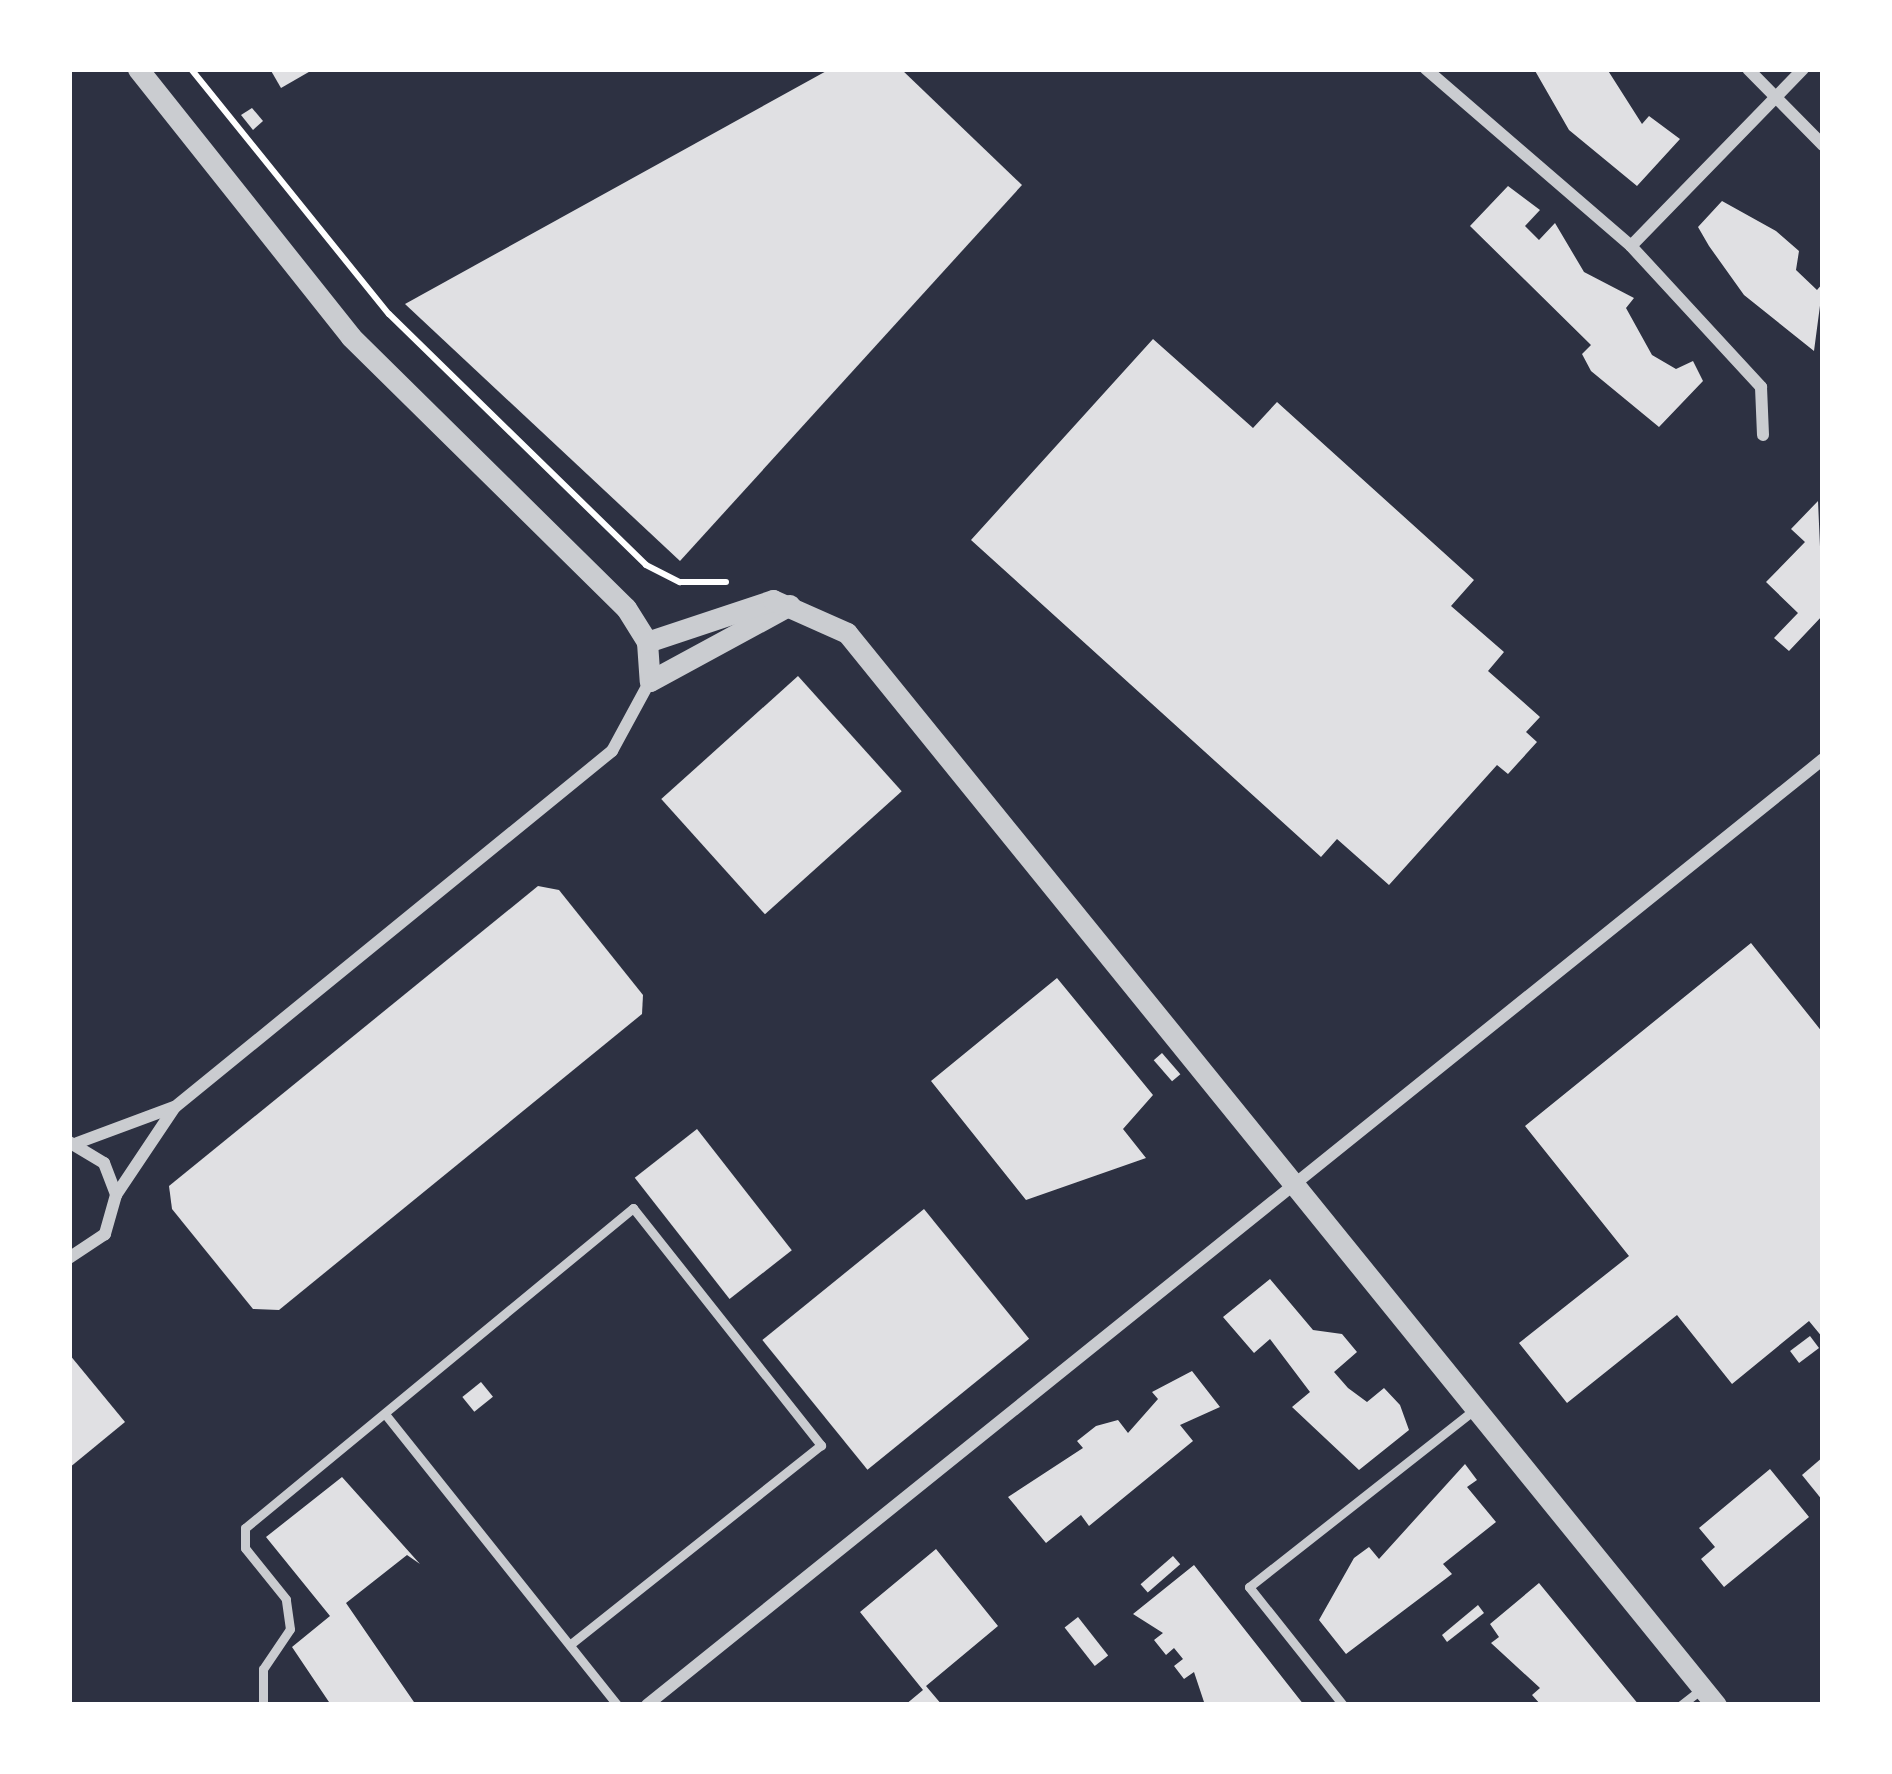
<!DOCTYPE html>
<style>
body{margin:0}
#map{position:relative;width:1892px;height:1774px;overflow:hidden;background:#2d3142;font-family:"PT Sans",sans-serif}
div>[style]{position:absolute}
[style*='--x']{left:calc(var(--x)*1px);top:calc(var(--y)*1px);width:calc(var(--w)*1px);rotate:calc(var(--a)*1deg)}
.building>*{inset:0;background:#e0e0e3;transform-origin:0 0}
.path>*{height:6px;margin:-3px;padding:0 3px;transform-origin:3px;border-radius:3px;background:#fff}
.service>*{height:9px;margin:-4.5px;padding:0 4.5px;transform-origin:4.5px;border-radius:4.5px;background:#caccd0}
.minor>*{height:12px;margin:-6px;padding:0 6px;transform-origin:6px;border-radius:6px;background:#caccd0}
.tertiary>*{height:21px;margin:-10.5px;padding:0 10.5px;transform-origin:10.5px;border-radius:10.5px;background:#caccd0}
span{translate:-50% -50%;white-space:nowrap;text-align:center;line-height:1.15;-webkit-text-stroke:12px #fff;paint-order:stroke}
.frame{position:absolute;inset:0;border:72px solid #fff;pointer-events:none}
</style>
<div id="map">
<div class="building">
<i style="clip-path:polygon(270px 69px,314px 69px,281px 88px)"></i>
<i style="clip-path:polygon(830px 69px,901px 69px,1022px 185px,680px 561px,405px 304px)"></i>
<i style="clip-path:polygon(1534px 69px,1607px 69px,1642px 124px,1649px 116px,1680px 139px,1637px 186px,1569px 130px)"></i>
<i style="clip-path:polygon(252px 108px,263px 121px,253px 130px,241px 115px)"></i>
<i style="clip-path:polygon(1508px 186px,1540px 210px,1525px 226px,1539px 240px,1555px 223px,1584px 272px,1634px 298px,1626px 308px,1652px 355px,1676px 369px,1693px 361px,1703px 381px,1659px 427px,1591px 371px,1582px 354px,1591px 345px,1470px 226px)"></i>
<i style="clip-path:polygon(1722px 201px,1776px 231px,1799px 251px,1796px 270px,1817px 290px,1823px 283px,1814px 351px,1744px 295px,1709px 246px,1698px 227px)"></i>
<i style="clip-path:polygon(1153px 339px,1253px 428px,1277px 402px,1474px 580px,1451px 606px,1504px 652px,1488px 671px,1540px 717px,1526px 732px,1537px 742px,1508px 774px,1497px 765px,1389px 885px,1337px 839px,1321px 857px,971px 540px)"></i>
<i style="clip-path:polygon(1818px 501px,1823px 615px,1789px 651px,1774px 638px,1798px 613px,1766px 582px,1805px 542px,1791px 529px)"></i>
<i style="left:798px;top:676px;width:155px;height:184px;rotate:48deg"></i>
<i style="clip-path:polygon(538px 886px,559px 890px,643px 995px,642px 1014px,279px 1310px,253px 1309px,172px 1209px,169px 1186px)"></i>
<i style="clip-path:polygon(1751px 943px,1823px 1033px,1823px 1338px,1809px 1321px,1732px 1384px,1677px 1315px,1567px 1403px,1519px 1343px,1629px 1256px,1525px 1126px)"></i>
<i style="clip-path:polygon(1057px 978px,1153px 1095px,1123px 1129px,1146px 1158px,1026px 1200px,931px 1081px)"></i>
<i style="left:1162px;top:1053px;width:28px;height:11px;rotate:49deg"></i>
<i style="left:697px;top:1129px;width:154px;height:79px;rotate:52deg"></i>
<i style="left:924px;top:1209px;width:167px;height:208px;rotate:51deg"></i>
<i style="clip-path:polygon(1270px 1279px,1313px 1330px,1342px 1334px,1357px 1352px,1334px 1372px,1348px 1388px,1367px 1402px,1384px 1388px,1400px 1405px,1409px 1430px,1359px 1470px,1292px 1407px,1310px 1392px,1270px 1339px,1254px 1353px,1223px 1317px)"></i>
<i style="left:1810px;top:1336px;width:15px;height:25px;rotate:53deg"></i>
<i style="clip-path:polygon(69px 1354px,125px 1422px,69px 1468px)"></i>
<i style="clip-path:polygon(1192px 1371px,1220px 1407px,1180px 1425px,1193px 1441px,1089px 1526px,1081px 1515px,1046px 1543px,1008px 1497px,1083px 1448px,1077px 1441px,1096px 1426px,1118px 1420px,1128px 1433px,1158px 1399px,1152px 1392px)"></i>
<i style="left:481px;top:1382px;width:19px;height:24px;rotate:51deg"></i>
<i style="clip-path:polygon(1823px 1457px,1823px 1501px,1802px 1475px)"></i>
<i style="clip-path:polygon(1465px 1464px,1477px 1480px,1467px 1487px,1496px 1522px,1443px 1564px,1452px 1574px,1346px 1654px,1319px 1620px,1354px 1558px,1369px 1547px,1379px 1559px)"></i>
<i style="clip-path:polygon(1770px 1469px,1809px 1517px,1724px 1587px,1701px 1559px,1715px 1547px,1699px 1528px)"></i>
<i style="clip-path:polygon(342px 1477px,420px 1564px,407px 1555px,346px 1603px,416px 1705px,331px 1705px,292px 1647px,330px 1616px,266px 1537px)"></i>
<i style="clip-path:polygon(936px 1549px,998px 1626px,926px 1686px,942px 1705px,905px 1705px,923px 1690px,860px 1612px)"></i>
<i style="left:1173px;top:1556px;width:11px;height:43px;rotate:49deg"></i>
<i style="clip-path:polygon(1194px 1565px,1304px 1705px,1205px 1705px,1194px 1672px,1184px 1679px,1174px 1666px,1183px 1659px,1174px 1648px,1166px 1655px,1154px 1640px,1163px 1633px,1133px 1614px)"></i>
<i style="clip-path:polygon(1539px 1583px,1639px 1705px,1541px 1705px,1532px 1695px,1540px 1688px,1491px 1643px,1499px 1637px,1490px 1624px)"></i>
<i style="clip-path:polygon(1478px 1605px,1484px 1613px,1447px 1642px,1442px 1635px)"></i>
<i style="left:1078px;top:1617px;width:49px;height:17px;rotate:52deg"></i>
</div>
<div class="path">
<i style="--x:191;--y:69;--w:315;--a:51.1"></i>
<i style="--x:389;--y:314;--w:359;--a:44.3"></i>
<i style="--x:646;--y:565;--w:38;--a:27"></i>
<i style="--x:680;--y:582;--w:46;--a:0"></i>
</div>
<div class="service">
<i style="--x:385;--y:1414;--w:372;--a:51.4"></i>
<i style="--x:263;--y:1705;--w:36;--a:-90"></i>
<i style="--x:263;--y:1669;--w:48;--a:-56"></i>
<i style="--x:290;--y:1629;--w:30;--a:-98"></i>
<i style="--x:286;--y:1599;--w:65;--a:-128.8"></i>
<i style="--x:245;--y:1548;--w:20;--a:-90"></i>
<i style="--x:245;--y:1528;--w:503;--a:-39.51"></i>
<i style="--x:633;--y:1208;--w:303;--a:51.6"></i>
<i style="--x:821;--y:1445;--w:321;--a:141.5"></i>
<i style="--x:1343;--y:1705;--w:151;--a:-128.5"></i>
<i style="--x:1249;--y:1587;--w:288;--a:-38.2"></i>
<i style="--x:1681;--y:1705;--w:24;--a:-38"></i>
</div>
<div class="minor">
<i style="--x:1426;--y:69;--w:271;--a:40.8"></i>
<i style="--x:1631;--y:246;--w:247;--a:-45.8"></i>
<i style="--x:1748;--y:69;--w:107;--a:45.4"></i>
<i style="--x:1631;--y:246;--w:192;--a:47.3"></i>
<i style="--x:1761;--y:387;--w:48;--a:87.6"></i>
<i style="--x:69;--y:1142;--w:41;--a:31"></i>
<i style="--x:104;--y:1163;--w:34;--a:69"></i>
<i style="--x:116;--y:1195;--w:41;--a:105.8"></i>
<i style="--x:105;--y:1234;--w:43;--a:146.3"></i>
<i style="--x:77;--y:1143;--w:103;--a:-20.4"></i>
<i style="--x:116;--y:1195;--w:106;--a:-56.2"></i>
<i style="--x:175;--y:1107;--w:564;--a:-39.17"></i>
<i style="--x:612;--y:751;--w:80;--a:-61.5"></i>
<i style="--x:647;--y:1705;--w:1509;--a:-38.81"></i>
</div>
<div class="tertiary">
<i style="--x:138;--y:69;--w:342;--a:51.5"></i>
<i style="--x:351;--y:337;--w:386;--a:44.6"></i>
<i style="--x:626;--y:608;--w:40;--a:58"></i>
<i style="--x:647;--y:642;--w:39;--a:86"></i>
<i style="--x:650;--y:681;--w:159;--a:-28.5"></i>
<i style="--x:647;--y:642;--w:133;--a:-18.4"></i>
<i style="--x:773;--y:600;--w:81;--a:24"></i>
<i style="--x:847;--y:633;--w:1380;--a:50.97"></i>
</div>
<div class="frame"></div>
</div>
